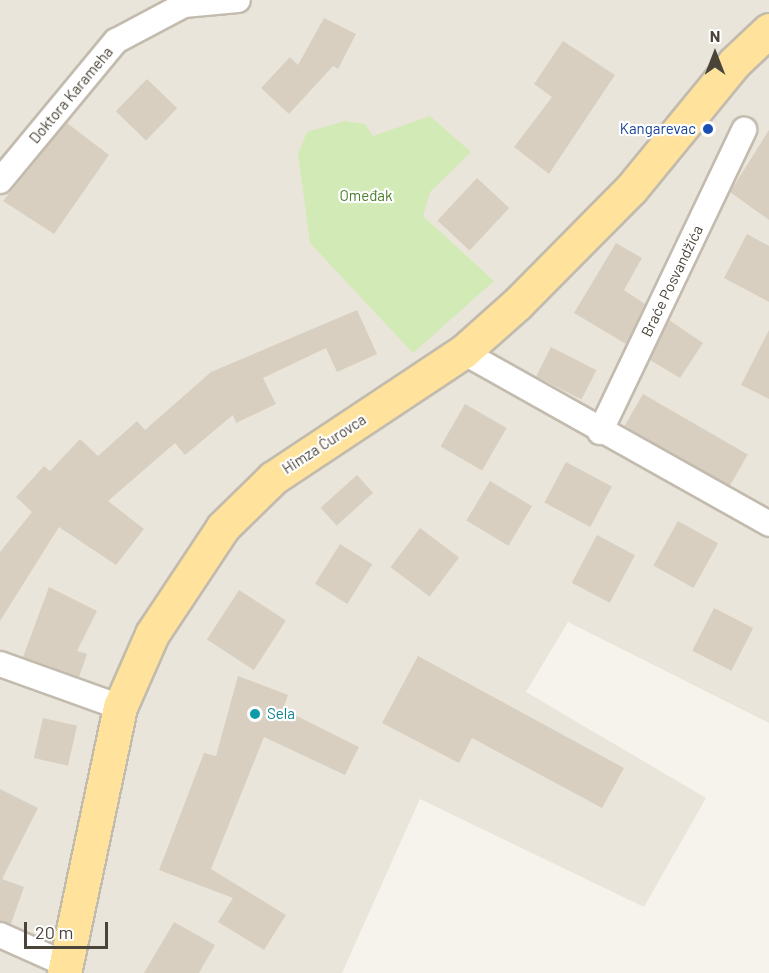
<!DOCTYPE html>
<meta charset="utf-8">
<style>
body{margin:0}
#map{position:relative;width:769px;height:973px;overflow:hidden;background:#f6f3ec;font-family:Barlow,sans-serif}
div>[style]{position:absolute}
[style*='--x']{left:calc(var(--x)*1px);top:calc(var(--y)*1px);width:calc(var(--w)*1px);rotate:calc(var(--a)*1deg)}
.residential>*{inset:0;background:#eae5da}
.green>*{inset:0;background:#d2eab5}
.building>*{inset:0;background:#d8cfc1;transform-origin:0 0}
.roads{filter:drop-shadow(2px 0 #c2bbae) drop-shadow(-2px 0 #c2bbae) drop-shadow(0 2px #c2bbae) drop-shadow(0 -2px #c2bbae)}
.minor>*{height:24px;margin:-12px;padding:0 12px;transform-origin:12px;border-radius:12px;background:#fff}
.primary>*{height:33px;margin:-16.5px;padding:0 16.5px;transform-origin:16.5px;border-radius:16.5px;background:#ffe39c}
.dots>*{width:16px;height:16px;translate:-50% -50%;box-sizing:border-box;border:3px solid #fff;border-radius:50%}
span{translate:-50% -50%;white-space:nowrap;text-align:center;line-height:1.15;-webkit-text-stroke:4.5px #fff;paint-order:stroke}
.street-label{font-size:15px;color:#4b4439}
.transit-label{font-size:15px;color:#164399}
.right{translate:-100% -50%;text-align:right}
.park-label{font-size:15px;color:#4a7f2a}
.culture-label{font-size:15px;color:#0d838f}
.left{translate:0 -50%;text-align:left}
.north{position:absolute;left:685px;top:24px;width:60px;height:60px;-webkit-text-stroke:4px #fff;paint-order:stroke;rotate:0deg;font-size:16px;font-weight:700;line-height:24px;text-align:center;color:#4b4439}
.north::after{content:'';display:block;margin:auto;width:21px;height:27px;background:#4b4439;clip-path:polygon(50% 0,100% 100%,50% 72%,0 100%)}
.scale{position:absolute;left:24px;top:922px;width:84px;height:27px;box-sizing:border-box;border:3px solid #4b4439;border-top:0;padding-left:8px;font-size:18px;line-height:21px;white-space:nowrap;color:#4b4439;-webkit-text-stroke:4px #fff;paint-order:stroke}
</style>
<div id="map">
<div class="residential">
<i style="clip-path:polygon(0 0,769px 0,769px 723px,568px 622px,526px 692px,706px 798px,644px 907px,420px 799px,342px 973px,0 973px)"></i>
</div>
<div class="green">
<i style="clip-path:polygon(430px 116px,471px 152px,430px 192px,423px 216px,494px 281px,413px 353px,310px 243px,298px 154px,307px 132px,345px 121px,365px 124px,373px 136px)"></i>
</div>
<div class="building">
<i style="clip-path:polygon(324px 18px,356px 34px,338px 69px,333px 66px,289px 114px,261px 88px,290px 57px,298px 65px)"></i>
<i style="clip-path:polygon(563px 41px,615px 75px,549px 174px,514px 147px,552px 97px,534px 84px)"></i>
<i style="left:147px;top:79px;width:42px;height:45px;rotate:44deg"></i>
<i style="clip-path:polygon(67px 123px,109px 155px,54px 234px,3px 201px)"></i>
<i style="clip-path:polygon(769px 130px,769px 220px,730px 192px)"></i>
<i style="left:477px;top:178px;width:44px;height:58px;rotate:43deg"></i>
<i style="clip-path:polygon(747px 234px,769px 246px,769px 302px,724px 278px)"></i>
<i style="clip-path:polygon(616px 243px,642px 258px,624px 290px,645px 304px,626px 344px,574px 313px)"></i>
<i style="clip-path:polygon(357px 310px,377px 354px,337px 372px,326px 348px,263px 378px,276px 404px,236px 423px,233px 415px,185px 455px,175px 443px,108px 501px,144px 529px,116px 565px,59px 527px,0 621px,0 552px,32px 512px,16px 497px,44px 466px,50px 471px,80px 439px,98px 456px,137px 421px,145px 430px,211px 372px)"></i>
<i style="clip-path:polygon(669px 320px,703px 343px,680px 378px,650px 360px)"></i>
<i style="clip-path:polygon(769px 330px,769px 399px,741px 385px)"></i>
<i style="left:551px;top:347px;width:51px;height:33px;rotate:27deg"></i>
<i style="left:643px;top:394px;width:121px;height:37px;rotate:30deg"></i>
<i style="left:465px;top:404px;width:48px;height:49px;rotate:30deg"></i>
<i style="left:566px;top:462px;width:52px;height:46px;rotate:28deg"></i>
<i style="left:357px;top:475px;width:24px;height:49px;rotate:48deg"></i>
<i style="left:490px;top:481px;width:49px;height:46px;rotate:31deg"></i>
<i style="left:678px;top:521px;width:46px;height:51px;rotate:29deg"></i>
<i style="left:420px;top:528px;width:49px;height:49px;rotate:37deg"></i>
<i style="left:597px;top:535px;width:43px;height:54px;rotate:28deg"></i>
<i style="left:340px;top:544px;width:38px;height:47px;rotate:32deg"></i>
<i style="clip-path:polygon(49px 587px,97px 611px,77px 651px,87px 654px,79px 677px,23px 657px)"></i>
<i style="left:239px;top:590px;width:56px;height:59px;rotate:33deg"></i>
<i style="left:714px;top:608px;width:44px;height:48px;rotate:27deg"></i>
<i style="clip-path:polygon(418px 656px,624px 768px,602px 808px,472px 738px,459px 763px,382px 723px)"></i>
<i style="clip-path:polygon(238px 676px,288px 695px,283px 709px,359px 747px,345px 775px,264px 737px,211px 869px,286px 915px,264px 950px,218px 922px,233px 898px,159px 870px,204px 753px,216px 756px)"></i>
<i style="left:43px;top:718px;width:35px;height:41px;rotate:13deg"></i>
<i style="clip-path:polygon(0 789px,38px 808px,2px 879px,24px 887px,11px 924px,0 921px)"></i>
<i style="clip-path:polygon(174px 922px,215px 945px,199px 973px,144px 973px)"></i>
</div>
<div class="roads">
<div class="minor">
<i style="--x:0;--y:181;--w:182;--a:-50.4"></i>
<i style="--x:116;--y:41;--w:77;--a:-27.9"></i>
<i style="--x:184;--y:5;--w:54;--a:-5.3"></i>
<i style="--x:463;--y:352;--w:351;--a:29.3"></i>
<i style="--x:600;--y:432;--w:335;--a:-64.5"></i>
<i style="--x:0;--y:664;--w:127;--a:19.7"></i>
<i style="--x:0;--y:935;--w:71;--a:24"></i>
</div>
<div class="primary">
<i style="--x:64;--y:973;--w:272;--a:-78.1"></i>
<i style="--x:120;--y:707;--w:80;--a:-66.3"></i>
<i style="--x:152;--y:634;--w:128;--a:-56.4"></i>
<i style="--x:223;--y:527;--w:70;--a:-44.4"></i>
<i style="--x:273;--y:478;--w:228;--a:-33.6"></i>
<i style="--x:463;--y:352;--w:72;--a:-41.6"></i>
<i style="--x:517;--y:304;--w:162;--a:-45.3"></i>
<i style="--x:631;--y:189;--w:163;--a:-50.7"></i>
<i style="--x:734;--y:63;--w:48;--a:-43.3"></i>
</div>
</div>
<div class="dots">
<i style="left:708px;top:129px;background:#1a4fb4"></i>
<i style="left:255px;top:714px;background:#0f9aa8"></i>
</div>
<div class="street-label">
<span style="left:71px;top:95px;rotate:-50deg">Doktora Karameha</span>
<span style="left:672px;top:281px;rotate:-64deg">Braće Posvandžića</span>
<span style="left:324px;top:444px;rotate:-33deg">Himza Ćurovca</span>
</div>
<div class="transit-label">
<span class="right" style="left:696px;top:129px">Kangarevac</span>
</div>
<div class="park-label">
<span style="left:366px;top:196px">Omeđak</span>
</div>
<div class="culture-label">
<span class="left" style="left:267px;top:714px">Sela</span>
</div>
<div class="north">N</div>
<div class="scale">20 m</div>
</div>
